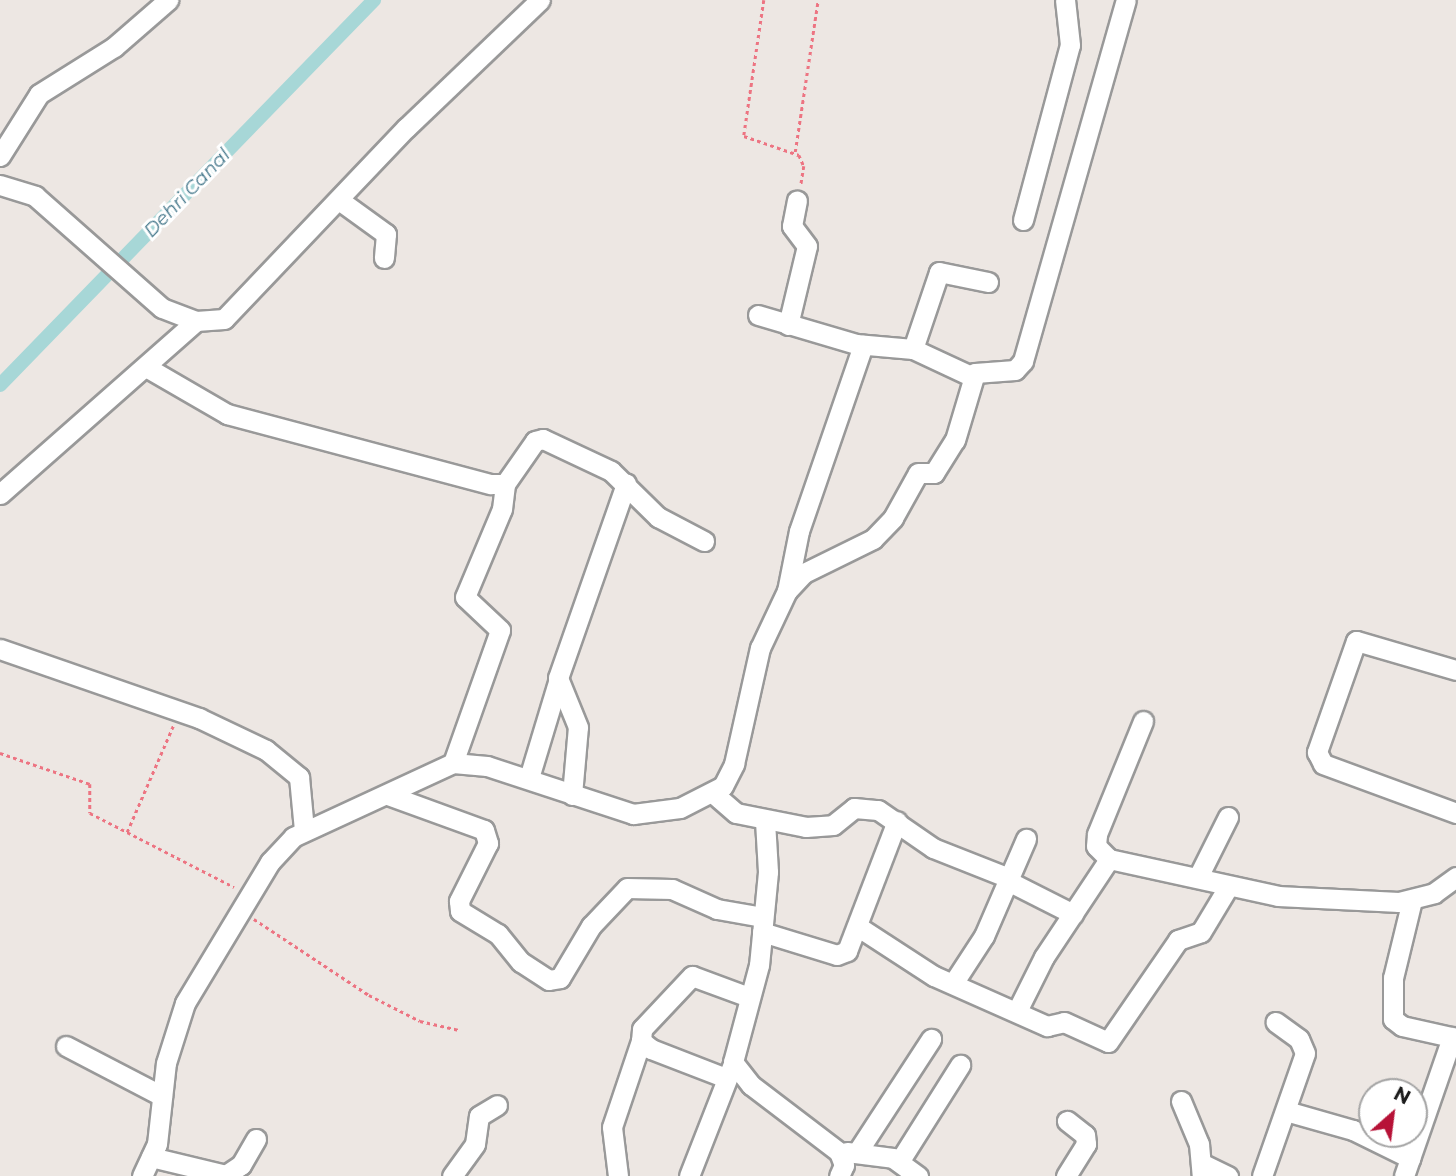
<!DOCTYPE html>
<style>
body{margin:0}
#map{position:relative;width:1456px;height:1176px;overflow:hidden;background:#ede7e3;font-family:Montserrat,sans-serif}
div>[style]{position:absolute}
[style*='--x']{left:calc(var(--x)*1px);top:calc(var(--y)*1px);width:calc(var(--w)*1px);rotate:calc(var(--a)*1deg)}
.canal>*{height:14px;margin:-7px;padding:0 7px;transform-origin:7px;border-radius:7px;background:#a7d7d7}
.path>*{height:2.5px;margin-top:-1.25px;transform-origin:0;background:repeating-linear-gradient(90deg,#ed7482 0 3.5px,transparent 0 7px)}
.roads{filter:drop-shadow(2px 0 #999) drop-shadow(-2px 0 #999) drop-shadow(0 2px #999) drop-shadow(0 -2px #999)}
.minor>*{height:19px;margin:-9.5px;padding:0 9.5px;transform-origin:9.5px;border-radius:9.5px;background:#fff}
span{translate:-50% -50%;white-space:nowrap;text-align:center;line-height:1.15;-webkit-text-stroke:6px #fff;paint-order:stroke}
.water-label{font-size:19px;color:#487a8d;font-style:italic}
.north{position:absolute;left:1358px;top:1078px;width:70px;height:70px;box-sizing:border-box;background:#fff;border:2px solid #a4a4a4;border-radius:50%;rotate:28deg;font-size:19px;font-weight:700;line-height:28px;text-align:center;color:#1c1c1c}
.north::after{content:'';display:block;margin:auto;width:24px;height:32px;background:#b71237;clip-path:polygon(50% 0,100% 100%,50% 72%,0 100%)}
</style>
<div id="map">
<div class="canal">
<i style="--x:0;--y:385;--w:537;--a:-45.83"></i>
</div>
<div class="path">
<i style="--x:764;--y:0;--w:137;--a:98.4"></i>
<i style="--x:744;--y:136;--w:58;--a:19.1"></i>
<i style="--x:799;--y:155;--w:12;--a:66"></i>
<i style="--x:804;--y:166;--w:18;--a:99"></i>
<i style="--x:795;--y:152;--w:154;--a:-81.4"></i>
<i style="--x:0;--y:753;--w:95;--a:19"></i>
<i style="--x:90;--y:784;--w:29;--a:90"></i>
<i style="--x:90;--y:813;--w:162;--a:27.2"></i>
<i style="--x:127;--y:832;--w:116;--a:-66.5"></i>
<i style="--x:254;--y:919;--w:138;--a:33.5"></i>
<i style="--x:369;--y:995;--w:57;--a:27"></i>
<i style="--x:420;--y:1021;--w:39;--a:13"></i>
</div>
<div class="roads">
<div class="minor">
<i style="--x:0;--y:156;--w:73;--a:-57.8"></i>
<i style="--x:39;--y:94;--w:89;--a:-32.1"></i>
<i style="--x:114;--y:47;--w:72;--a:-41"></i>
<i style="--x:0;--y:185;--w:37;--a:17"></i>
<i style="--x:35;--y:196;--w:169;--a:41.4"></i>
<i style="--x:162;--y:308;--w:36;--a:21"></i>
<i style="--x:196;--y:321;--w:28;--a:-4"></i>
<i style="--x:224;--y:319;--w:264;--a:-46.4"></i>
<i style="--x:406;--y:128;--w:185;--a:-43.7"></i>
<i style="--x:339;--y:200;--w:58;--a:35.9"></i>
<i style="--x:386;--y:234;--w:24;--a:95"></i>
<i style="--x:1023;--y:220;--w:181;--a:-75"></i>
<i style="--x:1070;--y:45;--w:45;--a:-96.3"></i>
<i style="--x:758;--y:315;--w:102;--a:16.5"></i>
<i style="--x:856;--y:344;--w:57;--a:5"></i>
<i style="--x:913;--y:349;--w:66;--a:25"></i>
<i style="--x:788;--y:325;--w:81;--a:-76.5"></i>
<i style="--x:807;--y:246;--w:25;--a:-127"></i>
<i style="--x:792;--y:226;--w:26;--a:-79"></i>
<i style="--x:913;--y:349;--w:81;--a:-71.3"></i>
<i style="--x:939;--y:272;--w:50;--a:11.5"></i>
<i style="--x:146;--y:367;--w:94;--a:30.1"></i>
<i style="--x:227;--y:414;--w:273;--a:14.9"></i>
<i style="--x:491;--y:484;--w:14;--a:0"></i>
<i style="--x:505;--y:484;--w:52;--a:-55.1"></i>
<i style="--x:535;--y:441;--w:8;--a:-14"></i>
<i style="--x:543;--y:439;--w:75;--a:25.2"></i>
<i style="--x:611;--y:471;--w:66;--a:44.4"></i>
<i style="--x:658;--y:517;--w:52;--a:27.6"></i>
<i style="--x:0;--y:494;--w:261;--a:-41.4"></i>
<i style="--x:787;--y:591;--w:61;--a:-78.7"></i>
<i style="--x:799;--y:531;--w:197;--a:-71"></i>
<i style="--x:0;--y:649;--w:211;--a:19.1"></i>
<i style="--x:199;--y:718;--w:74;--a:25.5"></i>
<i style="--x:266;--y:750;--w:43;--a:39.3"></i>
<i style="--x:299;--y:777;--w:53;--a:84.6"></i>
<i style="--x:1456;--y:670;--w:104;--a:-163.8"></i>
<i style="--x:1356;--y:641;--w:118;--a:109.4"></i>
<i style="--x:1317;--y:752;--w:13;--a:63"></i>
<i style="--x:1323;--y:764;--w:142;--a:20.2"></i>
<i style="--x:453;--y:763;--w:141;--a:-70.5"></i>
<i style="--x:500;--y:630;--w:48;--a:-136.7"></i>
<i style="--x:465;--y:597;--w:95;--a:-67.2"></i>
<i style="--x:502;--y:509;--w:25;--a:-83"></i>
<i style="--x:529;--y:778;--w:100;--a:-73.2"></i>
<i style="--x:714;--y:794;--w:29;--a:41"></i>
<i style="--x:736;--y:813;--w:71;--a:11.3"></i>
<i style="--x:806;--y:827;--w:27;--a:-4"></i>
<i style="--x:833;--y:825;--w:27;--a:-39"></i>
<i style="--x:854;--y:808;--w:24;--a:5"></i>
<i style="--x:878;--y:810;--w:67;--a:34.6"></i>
<i style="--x:933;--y:848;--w:82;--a:21.5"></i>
<i style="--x:388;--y:795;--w:102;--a:20"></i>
<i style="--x:484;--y:830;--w:14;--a:73"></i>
<i style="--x:488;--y:843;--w:65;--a:116.6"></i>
<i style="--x:459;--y:901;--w:10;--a:84"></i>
<i style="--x:460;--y:911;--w:44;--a:31.2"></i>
<i style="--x:498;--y:934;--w:36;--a:51"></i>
<i style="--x:521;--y:962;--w:33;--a:33"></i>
<i style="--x:549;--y:980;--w:11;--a:-10"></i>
<i style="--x:560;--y:978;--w:61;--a:-59.2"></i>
<i style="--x:591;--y:926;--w:52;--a:-46.5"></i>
<i style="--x:627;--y:888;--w:45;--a:1.3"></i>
<i style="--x:672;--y:889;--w:49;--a:24"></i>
<i style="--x:717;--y:909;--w:47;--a:9.9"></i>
<i style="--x:572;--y:795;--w:68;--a:-85"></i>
<i style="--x:578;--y:727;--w:53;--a:-112.2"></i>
<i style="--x:558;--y:678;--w:206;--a:-70.7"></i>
<i style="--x:765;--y:821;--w:51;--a:86.6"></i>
<i style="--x:768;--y:872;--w:93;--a:95.5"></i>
<i style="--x:759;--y:965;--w:100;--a:105"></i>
<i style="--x:733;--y:1062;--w:29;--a:52"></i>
<i style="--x:751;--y:1085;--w:111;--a:37.3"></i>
<i style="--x:839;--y:1152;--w:14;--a:69"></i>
<i style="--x:844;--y:1165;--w:12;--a:114"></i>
<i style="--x:1109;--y:859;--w:18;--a:-135"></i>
<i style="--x:1096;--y:846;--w:12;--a:-85"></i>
<i style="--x:1097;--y:834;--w:122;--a:-67.8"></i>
<i style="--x:1198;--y:877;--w:67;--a:-63.4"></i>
<i style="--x:1008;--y:881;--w:73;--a:26.9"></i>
<i style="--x:1412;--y:900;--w:80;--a:103.7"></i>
<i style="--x:1393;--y:978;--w:41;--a:90"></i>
<i style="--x:1393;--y:1019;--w:11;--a:38"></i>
<i style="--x:1402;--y:1026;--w:55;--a:12.5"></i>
<i style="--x:860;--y:928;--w:88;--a:33"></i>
<i style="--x:934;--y:976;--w:124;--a:23.9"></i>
<i style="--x:1047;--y:1026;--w:17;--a:-13"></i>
<i style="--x:1064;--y:1022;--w:48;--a:24.4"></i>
<i style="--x:1108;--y:1042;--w:124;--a:-55.5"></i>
<i style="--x:1178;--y:940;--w:24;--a:-19"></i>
<i style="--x:1201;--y:932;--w:52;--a:-59"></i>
<i style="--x:762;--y:932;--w:78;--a:17"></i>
<i style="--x:837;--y:955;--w:11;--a:-22"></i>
<i style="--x:847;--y:951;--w:139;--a:-69"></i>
<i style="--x:954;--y:982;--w:55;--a:-56.9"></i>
<i style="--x:984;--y:936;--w:106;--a:-66.6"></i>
<i style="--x:1017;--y:1011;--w:60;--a:-63.4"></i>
<i style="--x:1044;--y:957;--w:118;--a:-56.4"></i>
<i style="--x:1109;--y:859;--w:173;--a:12.3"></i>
<i style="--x:1278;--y:896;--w:121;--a:2.8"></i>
<i style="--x:1399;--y:902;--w:36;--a:-14"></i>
<i style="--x:1434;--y:893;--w:27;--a:-36"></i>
<i style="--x:66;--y:1046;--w:108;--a:27.5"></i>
<i style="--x:726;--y:1078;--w:80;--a:-158.9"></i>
<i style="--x:651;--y:1049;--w:13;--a:-141"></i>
<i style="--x:641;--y:1041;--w:12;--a:-85"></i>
<i style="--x:642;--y:1029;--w:73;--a:-46.7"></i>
<i style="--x:692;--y:976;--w:61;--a:20.2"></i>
<i style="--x:1181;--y:1101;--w:47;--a:67.3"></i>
<i style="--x:1199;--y:1144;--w:32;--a:85"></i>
<i style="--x:1286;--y:1111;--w:70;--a:15.8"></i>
<i style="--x:1353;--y:1130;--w:64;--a:26.2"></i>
<i style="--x:858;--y:1151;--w:134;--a:-56.9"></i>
<i style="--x:847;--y:1152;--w:46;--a:7.4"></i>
<i style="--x:893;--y:1158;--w:31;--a:36"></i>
<i style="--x:151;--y:1157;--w:77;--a:13.5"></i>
<i style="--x:226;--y:1175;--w:18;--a:-34"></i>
<i style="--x:241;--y:1165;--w:30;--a:-60"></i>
<i style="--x:899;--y:1162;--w:115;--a:-57.8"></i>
<i style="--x:1203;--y:1164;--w:28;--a:26"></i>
<i style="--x:142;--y:1176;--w:35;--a:-65"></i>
<i style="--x:157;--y:1144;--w:81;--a:-83.7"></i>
<i style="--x:166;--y:1063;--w:63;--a:-72.4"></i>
<i style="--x:185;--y:1003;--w:165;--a:-58.9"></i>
<i style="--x:270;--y:862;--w:34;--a:-47"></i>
<i style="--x:293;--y:837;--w:176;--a:-24.8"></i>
<i style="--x:453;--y:763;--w:34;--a:5"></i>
<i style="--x:487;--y:766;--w:154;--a:18.2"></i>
<i style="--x:633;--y:814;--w:47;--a:-7.3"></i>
<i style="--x:680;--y:808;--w:48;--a:-27.1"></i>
<i style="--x:723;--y:786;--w:25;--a:-63"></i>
<i style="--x:734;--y:764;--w:119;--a:-77.4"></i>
<i style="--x:760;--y:648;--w:63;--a:-64.7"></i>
<i style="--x:787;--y:591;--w:25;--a:-47"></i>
<i style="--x:804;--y:573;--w:77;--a:-26.2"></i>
<i style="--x:873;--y:539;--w:29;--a:-46"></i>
<i style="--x:893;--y:518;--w:51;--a:-60.9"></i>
<i style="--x:918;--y:473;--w:16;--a:0"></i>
<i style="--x:934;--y:473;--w:39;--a:-58"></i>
<i style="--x:955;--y:440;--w:70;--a:-73.4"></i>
<i style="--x:975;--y:373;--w:40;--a:-4.3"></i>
<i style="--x:1015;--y:370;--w:12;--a:-48"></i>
<i style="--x:1023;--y:361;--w:375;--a:-74.1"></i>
<i style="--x:452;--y:1176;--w:39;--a:-54"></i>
<i style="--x:475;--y:1144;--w:28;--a:-82"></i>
<i style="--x:479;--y:1116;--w:21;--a:-31"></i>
<i style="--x:618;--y:1176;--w:49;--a:-97"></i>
<i style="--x:612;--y:1127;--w:91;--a:-71.4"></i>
<i style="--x:689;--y:1176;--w:118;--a:-68.6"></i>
<i style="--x:1066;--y:1176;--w:38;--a:-58"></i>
<i style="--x:1086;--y:1144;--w:9;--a:-96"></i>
<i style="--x:1085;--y:1135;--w:23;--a:-142"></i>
<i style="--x:1262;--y:1176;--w:130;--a:-70.7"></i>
<i style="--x:1305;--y:1053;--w:15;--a:-113"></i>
<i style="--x:1299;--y:1039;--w:29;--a:-144"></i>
<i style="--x:1404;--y:1176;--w:147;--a:-70.9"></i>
</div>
</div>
<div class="water-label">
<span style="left:187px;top:193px;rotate:-46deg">Dehri Canal</span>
</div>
<div class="north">N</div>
</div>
